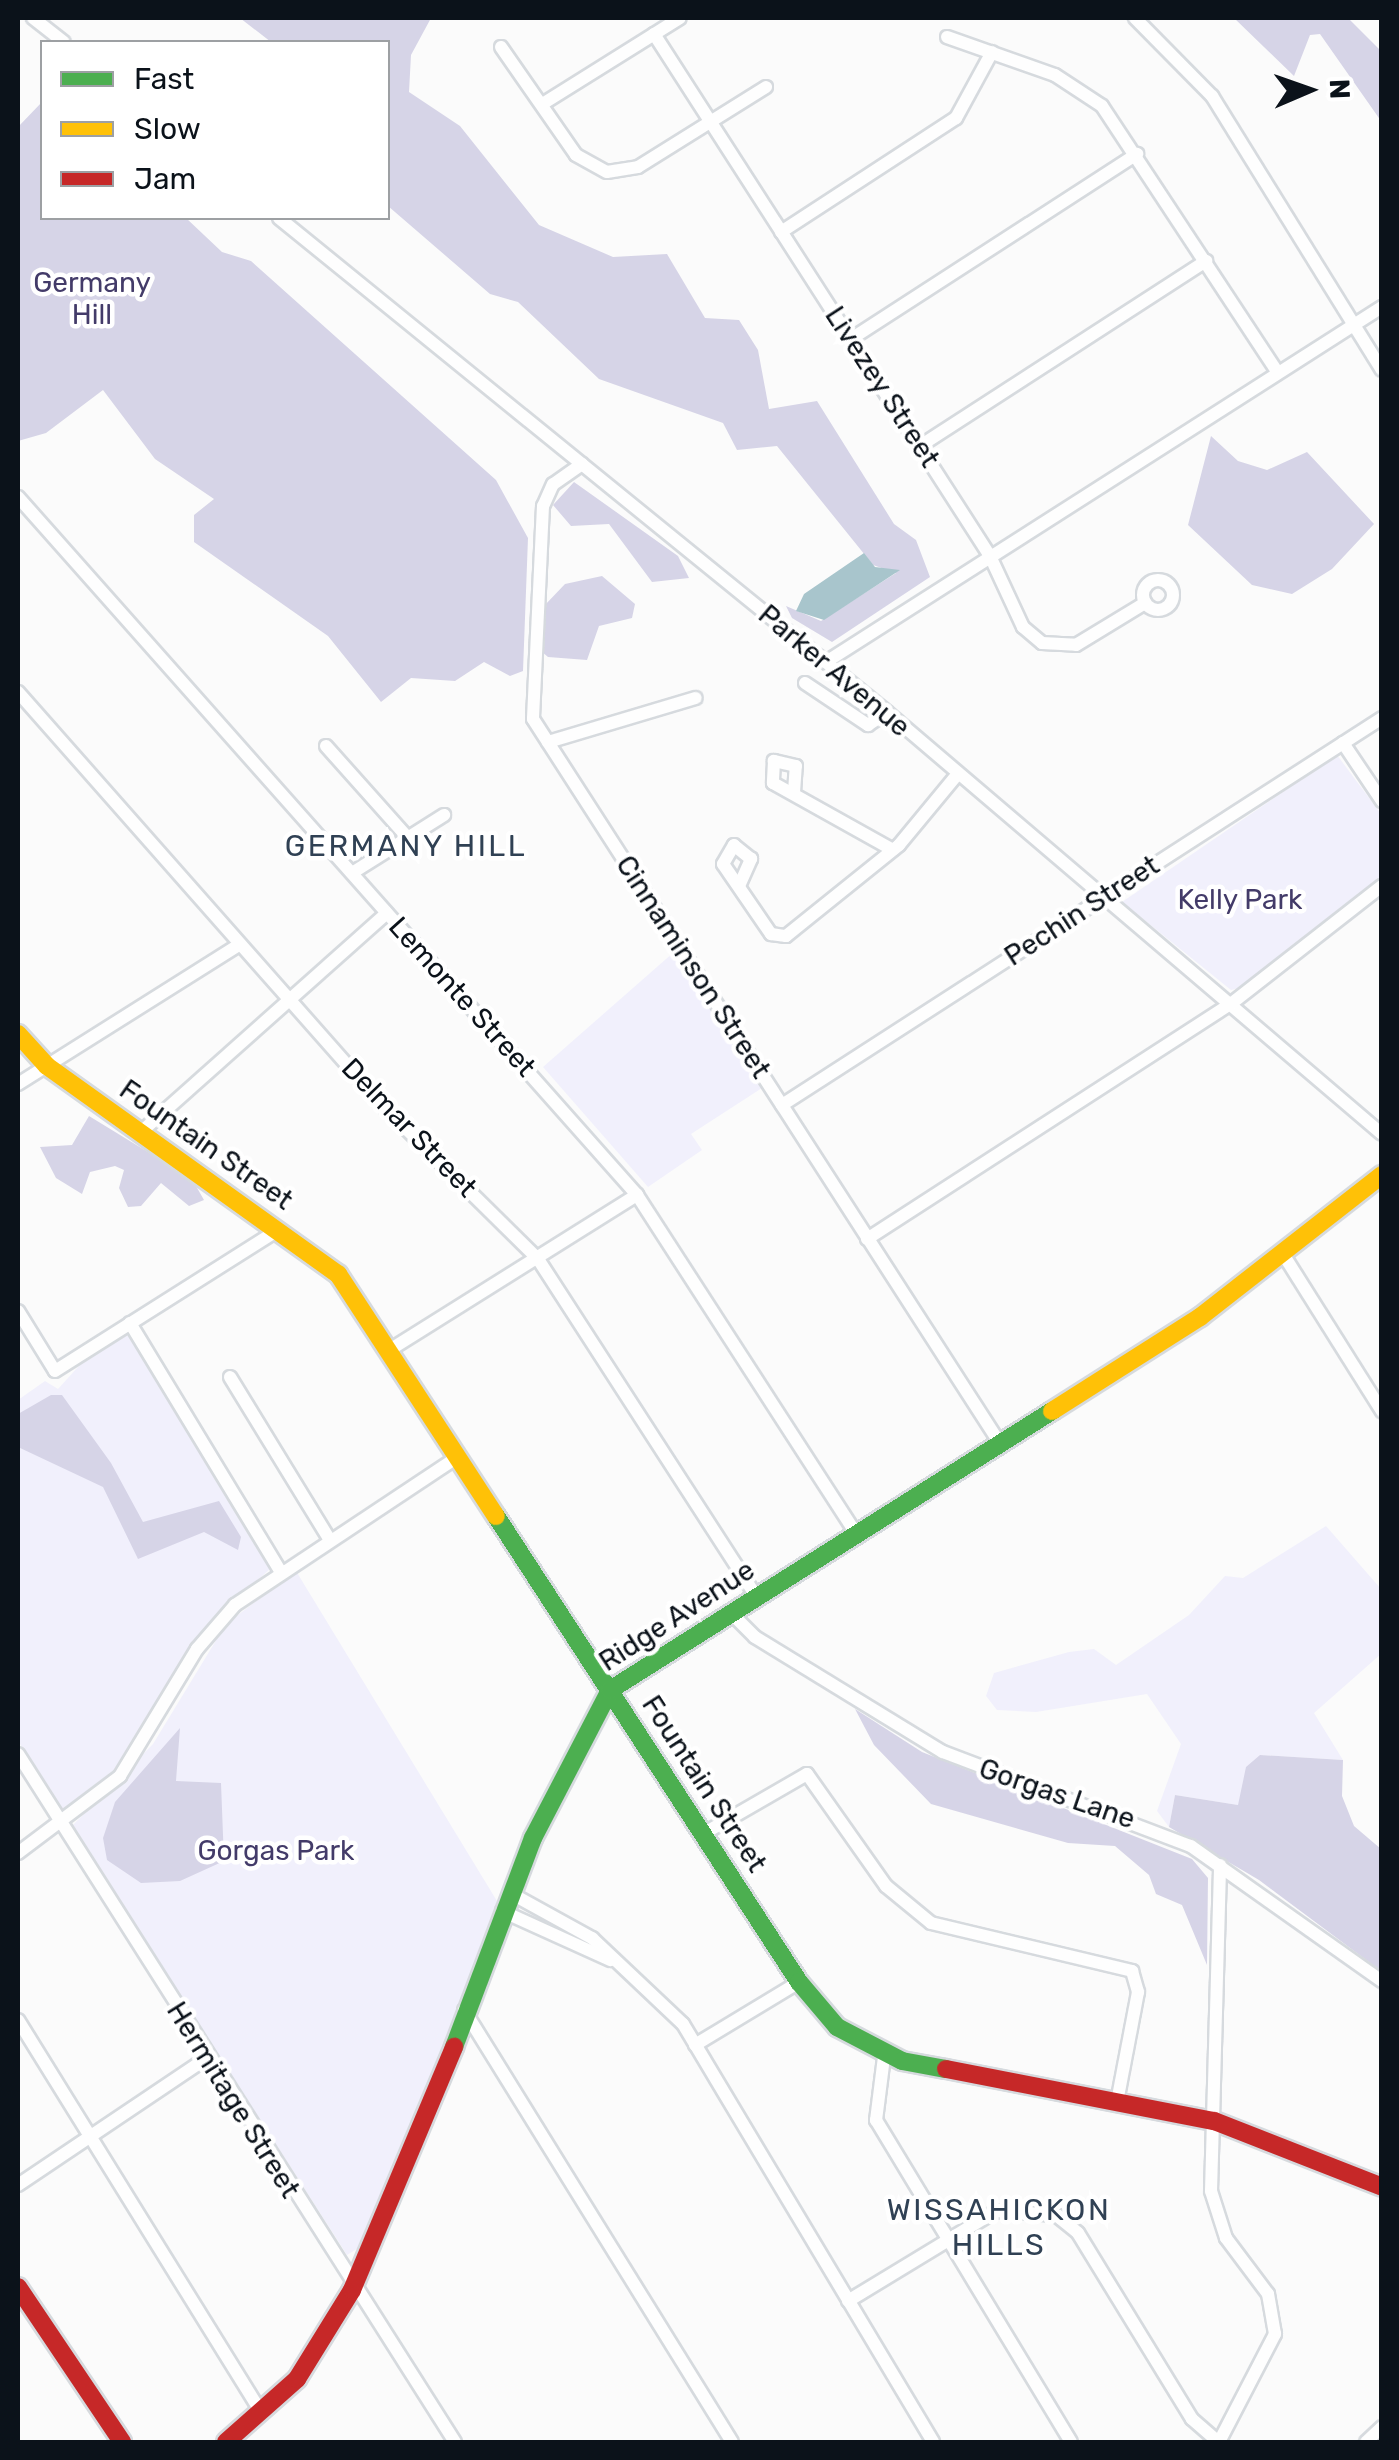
<!DOCTYPE html>
<style>
body{margin:0}
#map{position:relative;width:1399px;height:2460px;overflow:hidden;background:#fbfbfb;font-family:Rubik,sans-serif}
div>[style]{position:absolute}
[style*='--x']{left:calc(var(--x)*1px);top:calc(var(--y)*1px);width:calc(var(--w)*1px);rotate:calc(var(--a)*1deg)}
.green>*{inset:0;background:#f1f0fc}
.forest>*{inset:0;background:#d6d4e7}
.water>*{inset:0;background:#a8c5cc}
.roads{filter:drop-shadow(2px 0 #d6dade) drop-shadow(-2px 0 #d6dade) drop-shadow(0 2px #d6dade) drop-shadow(0 -2px #d6dade)}
.street>*{height:12px;margin:-6px;padding:0 6px;transform-origin:6px;border-radius:6px;background:#fefefe}
.street>.ring{margin:-6px;padding:0;box-sizing:content-box;background:none;border:12px solid #fefefe;border-radius:50%}
.fast>*{height:18px;margin:-9px;padding:0 9px;transform-origin:9px;border-radius:9px;background:#4caf50}
.slow>*{height:18px;margin:-9px;padding:0 9px;transform-origin:9px;border-radius:9px;background:#ffc107}
.jam>*{height:18px;margin:-9px;padding:0 9px;transform-origin:9px;border-radius:9px;background:#c62828}
span{translate:-50% -50%;white-space:nowrap;text-align:center;line-height:1.15;-webkit-text-stroke:9px #fff;paint-order:stroke}
.park-label{font-size:28px;color:#433b69}
.street-label{font-size:28px;color:#0b121a}
.neighbourhood-label{font-size:30px;color:#304154;letter-spacing:2.5px}
.frame{position:absolute;inset:0;border:20px solid #0b121a;pointer-events:none}
.legend{position:absolute;left:40px;top:40px;width:350px;height:180px;box-sizing:border-box;background:#fff;border:2px solid #9da0a3;margin:0;padding:12px 18px;list-style:none;font-size:30px;color:#0b121a}
.legend li{display:flex;align-items:center;gap:20px;height:50px}
.legend b{width:50px;border:2px solid #9da0a3}
.north{position:absolute;left:1259px;top:40px;width:100px;height:100px;-webkit-text-stroke:8px #fff;paint-order:stroke;rotate:88deg;font-size:28px;font-weight:700;line-height:40px;text-align:center;color:#0b121a}
.north::after{content:'';display:block;margin:auto;width:35px;height:45px;background:#0b121a;clip-path:polygon(50% 0,100% 100%,50% 72%,0 100%)}
</style>
<div id="map">
<div class="green">
<i style="clip-path:polygon(1337px 755px,1381px 814px,1381px 877px,1243px 987px,1231px 990px,1122px 902px)"></i>
<i style="clip-path:polygon(674px 952px,762px 1088px,691px 1134px,702px 1150px,648px 1187px,543px 1067px)"></i>
<i style="clip-path:polygon(128px 1335px,270px 1569px,201px 1632px,121px 1764px,64px 1811px,18px 1741px,18px 1400px,45px 1381px,58px 1389px,87px 1357px)"></i>
<i style="clip-path:polygon(1326px 1526px,1381px 1589px,1381px 1654px,1314px 1713px,1343px 1760px,1260px 1755px,1238px 1805px,1175px 1795px,1169px 1827px,1157px 1811px,1181px 1744px,1147px 1694px,1036px 1712px,997px 1710px,986px 1696px,994px 1673px,1069px 1652px,1094px 1649px,1116px 1665px,1189px 1615px,1225px 1576px,1243px 1578px)"></i>
<i style="clip-path:polygon(296px 1571px,497px 1901px,395px 2177px,363px 2245px,347px 2255px,72px 1826px,153px 1744px,226px 1624px)"></i>
</div>
<div class="forest">
<i style="clip-path:polygon(240px 18px,431px 18px,411px 55px,409px 92px,460px 126px,539px 225px,613px 257px,667px 254px,705px 318px,739px 320px,758px 350px,769px 409px,817px 401px,894px 524px,916px 540px,930px 577px,832px 642px,792px 618px,786px 606px,821px 621px,896px 573px,873px 565px,777px 446px,737px 450px,723px 423px,599px 379px,518px 302px,490px 294px,388px 206px,388px 42px,271px 42px)"></i>
<i style="clip-path:polygon(1234px 18px,1348px 18px,1381px 51px,1381px 121px,1320px 34px,1310px 35px,1294px 76px)"></i>
<i style="clip-path:polygon(42px 102px,42px 218px,186px 218px,222px 252px,251px 261px,496px 480px,528px 538px,523px 671px,510px 676px,484px 662px,455px 681px,411px 678px,381px 702px,328px 636px,194px 542px,194px 515px,214px 499px,155px 459px,103px 390px,46px 433px,18px 441px,18px 127px)"></i>
<i style="clip-path:polygon(1211px 436px,1238px 461px,1267px 470px,1307px 452px,1374px 524px,1332px 569px,1292px 594px,1252px 585px,1188px 525px)"></i>
<i style="clip-path:polygon(574px 482px,678px 556px,689px 578px,652px 582px,609px 524px,571px 526px,553px 505px)"></i>
<i style="clip-path:polygon(602px 576px,635px 604px,632px 618px,599px 626px,587px 660px,548px 657px,541px 651px,544px 606px,565px 584px)"></i>
<i style="clip-path:polygon(89px 1116px,192px 1179px,204px 1200px,189px 1206px,161px 1183px,141px 1206px,128px 1207px,119px 1188px,124px 1170px,115px 1166px,90px 1172px,82px 1194px,56px 1178px,40px 1147px,72px 1145px)"></i>
<i style="clip-path:polygon(51px 1395px,62px 1395px,111px 1463px,143px 1522px,219px 1501px,241px 1537px,238px 1550px,204px 1532px,138px 1559px,103px 1487px,18px 1447px,18px 1414px)"></i>
<i style="clip-path:polygon(855px 1709px,922px 1752px,1192px 1859px,1208px 1878px,1207px 1965px,1182px 1905px,1156px 1894px,1149px 1875px,1115px 1846px,1068px 1843px,931px 1804px,874px 1745px)"></i>
<i style="clip-path:polygon(180px 1728px,176px 1781px,221px 1783px,224px 1861px,180px 1881px,141px 1883px,107px 1860px,103px 1838px,115px 1802px)"></i>
<i style="clip-path:polygon(1260px 1755px,1343px 1760px,1342px 1796px,1354px 1826px,1381px 1849px,1381px 1971px,1259px 1880px,1169px 1827px,1175px 1795px,1238px 1805px,1246px 1767px)"></i>
</div>
<div class="water">
<i style="clip-path:polygon(864px 553px,875px 567px,900px 570px,824px 620px,796px 611px,804px 594px)"></i>
</div>
<div class="roads">
<div class="street">
<i style="--x:33;--y:18;--w:39;--a:38"></i>
<i style="--x:1135;--y:18;--w:110;--a:45.4"></i>
<i style="--x:1212;--y:96;--w:322;--a:58.2"></i>
<i style="--x:654;--y:34;--w:621;--a:57.23"></i>
<i style="--x:990;--y:556;--w:78;--a:65.1"></i>
<i style="--x:1023;--y:627;--w:25;--a:40"></i>
<i style="--x:1042;--y:643;--w:34;--a:3"></i>
<i style="--x:1076;--y:645;--w:81;--a:-31.3"></i>
<i style="--x:947;--y:37;--w:114;--a:19.4"></i>
<i style="--x:1055;--y:75;--w:56;--a:33.4"></i>
<i style="--x:1102;--y:106;--w:318;--a:56.6"></i>
<i style="--x:501;--y:47;--w:131;--a:55.2"></i>
<i style="--x:576;--y:155;--w:35;--a:29"></i>
<i style="--x:607;--y:172;--w:31;--a:-9"></i>
<i style="--x:638;--y:167;--w:151;--a:-32"></i>
<i style="--x:544;--y:103;--w:160;--a:-32"></i>
<i style="--x:279;--y:218;--w:783;--a:39.09"></i>
<i style="--x:887;--y:712;--w:650;--a:40.45"></i>
<i style="--x:781;--y:232;--w:209;--a:-33.1"></i>
<i style="--x:956;--y:118;--w:75;--a:-61.4"></i>
<i style="--x:851;--y:339;--w:341;--a:-32.9"></i>
<i style="--x:920;--y:446;--w:341;--a:-32.9"></i>
<i style="--x:582;--y:464;--w:35;--a:145"></i>
<i style="--x:553;--y:484;--w:24;--a:114"></i>
<i style="--x:543;--y:506;--w:213;--a:92.7"></i>
<i style="--x:533;--y:719;--w:864;--a:57.19"></i>
<i style="--x:18;--y:497;--w:933;--a:48.43"></i>
<i style="--x:637;--y:1195;--w:405;--a:57.1"></i>
<i class="ring" style="left:1143px;top:580px;width:18px;height:18px"></i>
<i style="--x:826;--y:662;--w:660;--a:-32.56"></i>
<i style="--x:805;--y:683;--w:76;--a:33.7"></i>
<i style="--x:868;--y:725;--w:23;--a:-34"></i>
<i style="--x:18;--y:692;--w:556;--a:48.57"></i>
<i style="--x:386;--y:1109;--w:214;--a:44.6"></i>
<i style="--x:538;--y:1259;--w:401;--a:57.1"></i>
<i style="--x:548;--y:742;--w:154;--a:-16.6"></i>
<i style="--x:1343;--y:743;--w:70;--a:56.1"></i>
<i style="--x:326;--y:746;--w:123;--a:48.3"></i>
<i style="--x:794;--y:792;--w:26;--a:-86"></i>
<i style="--x:796;--y:766;--w:23;--a:-167"></i>
<i style="--x:774;--y:761;--w:22;--a:93"></i>
<i style="--x:773;--y:783;--w:137;--a:29.2"></i>
<i style="--x:352;--y:873;--w:109;--a:-32.2"></i>
<i style="--x:739;--y:886;--w:30;--a:-66"></i>
<i style="--x:751;--y:859;--w:22;--a:-141"></i>
<i style="--x:734;--y:845;--w:22;--a:120"></i>
<i style="--x:723;--y:864;--w:85;--a:55.6"></i>
<i style="--x:771;--y:934;--w:15;--a:8"></i>
<i style="--x:786;--y:936;--w:145;--a:-38.8"></i>
<i style="--x:899;--y:845;--w:89;--a:-50.4"></i>
<i style="--x:18;--y:1084;--w:262;--a:-32.2"></i>
<i style="--x:782;--y:1105;--w:714;--a:-32.82"></i>
<i style="--x:141;--y:1132;--w:329;--a:-41.7"></i>
<i style="--x:867;--y:1239;--w:435;--a:-32.9"></i>
<i style="--x:1232;--y:1003;--w:190;--a:-38"></i>
<i style="--x:1283;--y:1254;--w:186;--a:57.8"></i>
<i style="--x:18;--y:1311;--w:70;--a:58.3"></i>
<i style="--x:55;--y:1371;--w:264;--a:-32.3"></i>
<i style="--x:130;--y:1323;--w:291;--a:58.8"></i>
<i style="--x:388;--y:1351;--w:294;--a:-32.1"></i>
<i style="--x:230;--y:1377;--w:191;--a:58.5"></i>
<i style="--x:730;--y:1612;--w:35;--a:45"></i>
<i style="--x:755;--y:1637;--w:220;--a:31.5"></i>
<i style="--x:943;--y:1752;--w:265;--a:20.8"></i>
<i style="--x:1191;--y:1846;--w:234;--a:35.3"></i>
<i style="--x:18;--y:1754;--w:815;--a:57.58"></i>
<i style="--x:703;--y:1834;--w:120;--a:-30"></i>
<i style="--x:807;--y:1774;--w:137;--a:54.8"></i>
<i style="--x:886;--y:1886;--w:58;--a:39.4"></i>
<i style="--x:931;--y:1923;--w:207;--a:13.4"></i>
<i style="--x:1132;--y:1971;--w:22;--a:74"></i>
<i style="--x:1138;--y:1992;--w:112;--a:100.8"></i>
<i style="--x:18;--y:1853;--w:128;--a:-37"></i>
<i style="--x:120;--y:1776;--w:149;--a:-58.8"></i>
<i style="--x:197;--y:1649;--w:58;--a:-49.2"></i>
<i style="--x:235;--y:1605;--w:268;--a:-33.6"></i>
<i style="--x:510;--y:1893;--w:94;--a:28.8"></i>
<i style="--x:592;--y:1938;--w:125;--a:43.4"></i>
<i style="--x:683;--y:2024;--w:487;--a:59.1"></i>
<i style="--x:502;--y:1911;--w:119;--a:24.4"></i>
<i style="--x:464;--y:2010;--w:508;--a:58.19"></i>
<i style="--x:18;--y:2020;--w:463;--a:58.2"></i>
<i style="--x:695;--y:2045;--w:122;--a:-31.2"></i>
<i style="--x:884;--y:2057;--w:64;--a:97.2"></i>
<i style="--x:876;--y:2120;--w:376;--a:58.8"></i>
<i style="--x:18;--y:2185;--w:228;--a:-33.9"></i>
<i style="--x:848;--y:2301;--w:173;--a:-31.3"></i>
<i style="--x:996;--y:2211;--w:60;--a:3.8"></i>
<i style="--x:1056;--y:2215;--w:28;--a:39"></i>
<i style="--x:1078;--y:2233;--w:218;--a:58.5"></i>
<i style="--x:1192;--y:2419;--w:35;--a:41"></i>
<i style="--x:1219;--y:2442;--w:122;--a:-62.6"></i>
<i style="--x:1275;--y:2334;--w:41;--a:-99.9"></i>
<i style="--x:1268;--y:2294;--w:70;--a:-126.9"></i>
<i style="--x:1226;--y:2238;--w:49;--a:-107.7"></i>
<i style="--x:1211;--y:2191;--w:326;--a:-88.4"></i>
<i style="--x:1366;--y:2442;--w:22;--a:-43"></i>
</div>
<div class="fast">
<i style="--x:496;--y:1516;--w:556;--a:56.97"></i>
<i style="--x:799;--y:1982;--w:59;--a:49.8"></i>
<i style="--x:837;--y:2027;--w:73;--a:27.6"></i>
<i style="--x:902;--y:2061;--w:45;--a:10.3"></i>
<i style="--x:454;--y:2047;--w:223;--a:-69.3"></i>
<i style="--x:533;--y:1838;--w:167;--a:-62.5"></i>
<i style="--x:610;--y:1690;--w:523;--a:-32.26"></i>
</div>
<div class="slow">
<i style="--x:18;--y:1034;--w:43;--a:47.8"></i>
<i style="--x:47;--y:1066;--w:358;--a:35.6"></i>
<i style="--x:338;--y:1274;--w:289;--a:56.9"></i>
<i style="--x:1052;--y:1411;--w:175;--a:-32.4"></i>
<i style="--x:1200;--y:1317;--w:231;--a:-38"></i>
</div>
<div class="jam">
<i style="--x:946;--y:2069;--w:273;--a:11"></i>
<i style="--x:1214;--y:2121;--w:180;--a:21.4"></i>
<i style="--x:18;--y:2287;--w:187;--a:56.1"></i>
<i style="--x:226;--y:2442;--w:95;--a:-41.6"></i>
<i style="--x:297;--y:2379;--w:105;--a:-58.3"></i>
<i style="--x:352;--y:2290;--w:264;--a:-67.2"></i>
</div>
</div>
<div class="park-label">
<span style="left:92px;top:299px">Germany<br>Hill</span>
<span style="left:1240px;top:900px">Kelly Park</span>
<span style="left:276px;top:1851px">Gorgas Park</span>
</div>
<div class="street-label">
<span style="left:882px;top:387px;rotate:57deg">Livezey Street</span>
<span style="left:834px;top:671px;rotate:40deg">Parker Avenue</span>
<span style="left:1082px;top:911px;rotate:-33deg">Pechin Street</span>
<span style="left:693px;top:967px;rotate:57deg">Cinnaminson Street</span>
<span style="left:462px;top:997px;rotate:48deg">Lemonte Street</span>
<span style="left:409px;top:1128px;rotate:46deg">Delmar Street</span>
<span style="left:206px;top:1145px;rotate:35deg">Fountain Street</span>
<span style="left:677px;top:1616px;rotate:-33deg">Ridge Avenue</span>
<span style="left:704px;top:1784px;rotate:57deg">Fountain Street</span>
<span style="left:1057px;top:1794px;rotate:19deg">Gorgas Lane</span>
<span style="left:233px;top:2100px;rotate:58deg">Hermitage Street</span>
</div>
<div class="neighbourhood-label">
<span style="left:406px;top:846px">GERMANY HILL</span>
<span style="left:999px;top:2227px">WISSAHICKON<br>HILLS</span>
</div>
<div class="frame"></div>
<ul class="legend">
<li><b style="height:12px;background:#4caf50"></b>Fast</li>
<li><b style="height:12px;background:#ffc107"></b>Slow</li>
<li><b style="height:12px;background:#c62828"></b>Jam</li>
</ul>
<div class="north">N</div>
</div>
